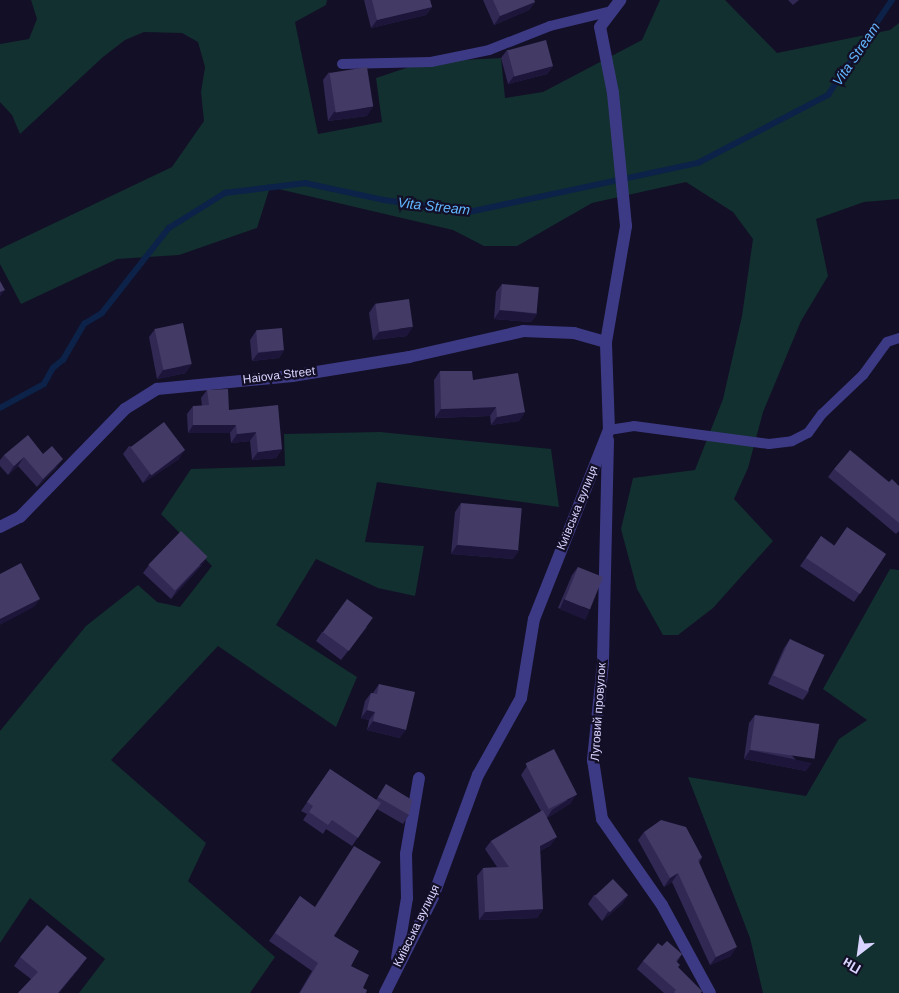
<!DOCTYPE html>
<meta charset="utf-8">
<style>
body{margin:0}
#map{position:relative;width:899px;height:993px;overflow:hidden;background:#130f26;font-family:Helvetica,sans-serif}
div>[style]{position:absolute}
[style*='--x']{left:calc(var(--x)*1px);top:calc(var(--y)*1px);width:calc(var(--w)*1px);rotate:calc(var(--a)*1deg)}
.green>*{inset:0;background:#12302f}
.stream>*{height:5.5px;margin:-2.75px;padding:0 2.75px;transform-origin:2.75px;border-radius:2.75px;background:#0c2248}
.lane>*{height:10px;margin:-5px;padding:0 5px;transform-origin:5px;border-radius:5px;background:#3d3a85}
.street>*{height:12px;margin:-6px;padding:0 6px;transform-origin:6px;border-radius:6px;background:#3d3a85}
.wall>*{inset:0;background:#312854}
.shaded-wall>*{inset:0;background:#1d163a;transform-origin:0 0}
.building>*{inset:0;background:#433a66;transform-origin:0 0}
span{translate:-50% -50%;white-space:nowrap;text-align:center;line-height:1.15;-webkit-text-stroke:4.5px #130f26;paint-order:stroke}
.street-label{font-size:12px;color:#d9d4ff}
.water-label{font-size:14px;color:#62b6ff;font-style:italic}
.north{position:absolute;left:834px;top:928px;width:50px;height:50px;-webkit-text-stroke:4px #130f26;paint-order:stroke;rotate:210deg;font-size:14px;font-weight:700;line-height:20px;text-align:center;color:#d9d4ff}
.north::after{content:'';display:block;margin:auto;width:18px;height:22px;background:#d9d4ff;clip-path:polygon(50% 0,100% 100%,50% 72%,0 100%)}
</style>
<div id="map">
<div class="green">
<i style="clip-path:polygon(31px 0,327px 0,326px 5px,295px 22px,318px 134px,382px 122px,376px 78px,424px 62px,501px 58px,505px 98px,543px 92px,642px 40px,660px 0,725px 0,777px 53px,890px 30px,899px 23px,899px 199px,864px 202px,816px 219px,828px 276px,801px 321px,763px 412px,748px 468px,734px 499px,773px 541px,713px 608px,678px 635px,663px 635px,637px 589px,621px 529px,633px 478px,695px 470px,723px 399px,742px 316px,753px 239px,733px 212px,686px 182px,592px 203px,517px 246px,484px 246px,453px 230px,270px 187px,257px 228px,179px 255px,117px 259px,21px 304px,0 264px,0 249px,172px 167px,204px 121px,201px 92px,205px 67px,198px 42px,182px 33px,144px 32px,125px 40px,103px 57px,20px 134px,12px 115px,0 102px,0 44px,29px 39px,37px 19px)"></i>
<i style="clip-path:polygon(380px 432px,551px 449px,559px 507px,377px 482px,365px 542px,424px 546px,415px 596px,378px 588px,316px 559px,276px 625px,357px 677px,336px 727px,218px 646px,111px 760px,206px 843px,188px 881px,275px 957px,250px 993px,79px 993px,105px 959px,30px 898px,0 943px,0 731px,86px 626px,138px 585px,157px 602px,180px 607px,212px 566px,161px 514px,191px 469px,285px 466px,284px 434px)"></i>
<i style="clip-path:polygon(890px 569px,899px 570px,899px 993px,763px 993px,750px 938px,688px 777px,806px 796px,839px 739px,867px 720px,823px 689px)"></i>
</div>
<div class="stream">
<i style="--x:0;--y:408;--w:50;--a:-28.6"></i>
<i style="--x:44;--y:384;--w:18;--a:-61"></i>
<i style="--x:53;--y:368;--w:13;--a:-39"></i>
<i style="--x:63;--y:360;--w:42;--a:-59.7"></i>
<i style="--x:84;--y:324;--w:21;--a:-31"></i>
<i style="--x:102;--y:313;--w:108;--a:-51.8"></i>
<i style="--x:169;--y:228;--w:66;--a:-32"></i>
<i style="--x:225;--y:193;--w:81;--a:-7.1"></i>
<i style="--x:305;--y:183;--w:81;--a:12.1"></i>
<i style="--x:384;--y:200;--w:86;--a:8"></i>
<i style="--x:469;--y:212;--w:234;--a:-12.1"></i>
<i style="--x:698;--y:163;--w:147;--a:-27.6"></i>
<i style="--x:828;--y:95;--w:115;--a:-56"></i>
</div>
<div class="lane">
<i style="--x:342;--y:64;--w:89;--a:-1.3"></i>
<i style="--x:431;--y:62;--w:59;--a:-11.7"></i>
<i style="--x:489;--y:50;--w:66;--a:-21.5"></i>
<i style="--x:550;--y:26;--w:64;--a:-13.6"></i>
<i style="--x:609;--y:430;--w:25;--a:-9"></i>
<i style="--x:634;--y:426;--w:136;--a:7.6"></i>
<i style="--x:769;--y:444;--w:23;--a:-7"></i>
<i style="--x:792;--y:441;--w:18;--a:-27"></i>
<i style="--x:808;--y:433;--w:24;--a:-54"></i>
<i style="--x:822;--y:414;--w:57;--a:-43.6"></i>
<i style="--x:863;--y:375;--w:41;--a:-54"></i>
<i style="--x:887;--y:342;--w:13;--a:-18"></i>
</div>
<div class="street">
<i style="--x:608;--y:440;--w:223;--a:91.3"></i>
<i style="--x:603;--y:663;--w:98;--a:95.9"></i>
<i style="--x:593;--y:760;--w:60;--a:81.3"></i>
<i style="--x:602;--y:819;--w:105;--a:55.1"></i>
<i style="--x:662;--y:905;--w:100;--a:61.4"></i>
<i style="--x:0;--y:527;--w:22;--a:-27"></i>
<i style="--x:20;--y:517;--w:151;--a:-45.8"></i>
<i style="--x:125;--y:409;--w:38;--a:-32"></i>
<i style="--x:157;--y:389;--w:136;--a:-5.5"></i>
<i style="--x:292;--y:376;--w:119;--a:-9.2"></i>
<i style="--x:409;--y:357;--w:117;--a:-12.8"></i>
<i style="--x:523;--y:331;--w:51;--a:2.2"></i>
<i style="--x:574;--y:333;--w:33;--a:16"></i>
<i style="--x:397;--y:958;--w:61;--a:-80.5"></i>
<i style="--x:407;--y:898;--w:44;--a:-91.3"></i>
<i style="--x:406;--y:854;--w:77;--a:-80.3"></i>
<i style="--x:385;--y:993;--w:107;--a:-63.4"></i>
<i style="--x:433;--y:897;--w:130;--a:-69.8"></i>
<i style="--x:478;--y:775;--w:88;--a:-60.8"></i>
<i style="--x:521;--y:698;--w:80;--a:-80.7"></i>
<i style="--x:534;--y:619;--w:203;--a:-68.4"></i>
<i style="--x:609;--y:430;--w:88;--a:-92"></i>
<i style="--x:606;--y:342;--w:118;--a:-80.2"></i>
<i style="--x:626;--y:226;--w:134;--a:-95.6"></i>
<i style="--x:613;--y:93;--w:67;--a:-101.1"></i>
<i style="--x:600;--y:27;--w:34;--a:-53"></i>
</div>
<div class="wall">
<i style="clip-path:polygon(364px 0,430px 0,432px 7px,426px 15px,371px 28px)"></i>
<i style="clip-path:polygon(483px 0,534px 0,535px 2px,529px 10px,494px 25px)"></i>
<i style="clip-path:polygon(788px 0,799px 0,793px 5px)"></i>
<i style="clip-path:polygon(507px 50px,553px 66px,547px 74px,508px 84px,501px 58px)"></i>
<i style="clip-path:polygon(329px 72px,367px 116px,328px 121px,323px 80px)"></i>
<i style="clip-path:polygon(502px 284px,537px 314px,531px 322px,494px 319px,496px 292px)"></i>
<i style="clip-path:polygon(375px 304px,407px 336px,373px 340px,369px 313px)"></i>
<i style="clip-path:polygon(155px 329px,186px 373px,157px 379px,149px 337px)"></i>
<i style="clip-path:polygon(256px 331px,284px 350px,279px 358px,252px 361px,250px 340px)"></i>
<i style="clip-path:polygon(440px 371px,473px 380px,525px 412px,519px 421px,491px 425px,490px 416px,435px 418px,434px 380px)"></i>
<i style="clip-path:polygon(207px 390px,229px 410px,282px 449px,276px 458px,252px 460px,250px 441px,231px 443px,230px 433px,188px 433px,187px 414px,193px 406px,202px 406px,201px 398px)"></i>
<i style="clip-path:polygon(129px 446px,179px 459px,143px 483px,123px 454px)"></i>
<i style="clip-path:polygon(43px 454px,57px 467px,37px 487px,18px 466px,8px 475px,0 466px,0 460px,4px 455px)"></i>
<i style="clip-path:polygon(834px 469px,899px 486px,899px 531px,896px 534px,828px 477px)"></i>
<i style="clip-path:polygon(461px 503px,519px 550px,513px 559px,451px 554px,455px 512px)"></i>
<i style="clip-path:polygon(821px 536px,834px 545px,886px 554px,854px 602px,800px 566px)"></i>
<i style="clip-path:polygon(149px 565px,202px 565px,171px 599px,143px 573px)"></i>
<i style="clip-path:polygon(578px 567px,584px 619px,558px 608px,572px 575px)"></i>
<i style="clip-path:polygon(367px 627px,341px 660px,316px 641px,322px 632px)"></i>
<i style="clip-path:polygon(790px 639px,809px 691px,803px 700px,768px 684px,784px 648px)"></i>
<i style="clip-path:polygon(379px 684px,400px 738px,367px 730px,369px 720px,361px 718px,365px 701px,371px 693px,373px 693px)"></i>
<i style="clip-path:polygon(755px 715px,806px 771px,744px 759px,749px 723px)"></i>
<i style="clip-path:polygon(527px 766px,571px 803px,547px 818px,551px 845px,540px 851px,543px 909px,537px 918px,479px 920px,477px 876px,483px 868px,497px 867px,485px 849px,491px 841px,541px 811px,521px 775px)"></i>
<i style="clip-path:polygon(330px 769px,376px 800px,386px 784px,409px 815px,403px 824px,377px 809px,352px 846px,326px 829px,323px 834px,303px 820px,307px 814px,301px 811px)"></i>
<i style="clip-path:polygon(644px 832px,702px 857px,699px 863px,731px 956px,710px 965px,672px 882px,664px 887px,638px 840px)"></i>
<i style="clip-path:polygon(594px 895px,628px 895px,622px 904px,602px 921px,588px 904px)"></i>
<i style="clip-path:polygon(300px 896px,334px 936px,366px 993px,299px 993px,312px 971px,269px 941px)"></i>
<i style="clip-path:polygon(662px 946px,682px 954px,677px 962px,678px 968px,701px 993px,664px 993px,637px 969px,643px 961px)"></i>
<i style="clip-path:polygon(20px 957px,81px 966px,59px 993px,18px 993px,31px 979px,14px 966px)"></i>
</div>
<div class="shaded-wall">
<i style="clip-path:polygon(535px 2px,529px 10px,494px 25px,500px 16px)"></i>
<i style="clip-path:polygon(432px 7px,426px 15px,371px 28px,377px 20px)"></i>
<i style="clip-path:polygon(553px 66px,547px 74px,508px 84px,514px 76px)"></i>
<i style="clip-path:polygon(373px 107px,367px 116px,328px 121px,334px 112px)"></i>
<i style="clip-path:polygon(5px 290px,0 297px,0 292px)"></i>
<i style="clip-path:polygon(500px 310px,537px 314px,531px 322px,494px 319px)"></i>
<i style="clip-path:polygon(413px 327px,407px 336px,373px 340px,379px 332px)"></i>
<i style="clip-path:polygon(284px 350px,279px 358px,252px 361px,258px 353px)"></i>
<i style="clip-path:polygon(192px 364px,186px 373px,157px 379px,163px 370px)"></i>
<i style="clip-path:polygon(496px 407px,490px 416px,435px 418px,441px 409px)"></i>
<i style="clip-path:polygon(525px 412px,519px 421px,491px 425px,497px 417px)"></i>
<i style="clip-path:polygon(193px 425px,236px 425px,230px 433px,188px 433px)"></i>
<i style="clip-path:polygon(256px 432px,250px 441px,231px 443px,237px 434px)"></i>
<i style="clip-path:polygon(282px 449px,276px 458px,252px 460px,258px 452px)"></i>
<i style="clip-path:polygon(185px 450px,179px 459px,143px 483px,149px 475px)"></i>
<i style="clip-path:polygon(24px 457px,18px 466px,8px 475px,14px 466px)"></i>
<i style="clip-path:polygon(63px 459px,57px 467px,37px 487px,43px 479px)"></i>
<i style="clip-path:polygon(457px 545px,519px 550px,513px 559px,451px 554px)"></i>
<i style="clip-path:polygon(208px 557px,202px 565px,171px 599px,177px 590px)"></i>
<i style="clip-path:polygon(40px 599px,34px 607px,0 625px,0 619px)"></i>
<i style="left:564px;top:599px;width:28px;height:11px;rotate:23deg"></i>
<i style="clip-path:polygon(367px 710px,375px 712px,369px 720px,361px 718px)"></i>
<i style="clip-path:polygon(373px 721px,406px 730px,400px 738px,367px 730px)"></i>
<i style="clip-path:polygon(750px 750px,812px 763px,806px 771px,744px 759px)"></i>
<i style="clip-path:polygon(577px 794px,571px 803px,546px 819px,552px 810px)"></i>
<i style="clip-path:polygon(557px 837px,551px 845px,534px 854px,540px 846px)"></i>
<i style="clip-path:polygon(678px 873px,672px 882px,664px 887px,670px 878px)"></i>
<i style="clip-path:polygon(628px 895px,622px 904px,602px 921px,608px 912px)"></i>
<i style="clip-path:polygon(543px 909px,537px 918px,479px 920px,485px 912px)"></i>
<i style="clip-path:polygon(737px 947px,731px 956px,710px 965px,716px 957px)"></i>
<i style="clip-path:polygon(87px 958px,81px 966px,59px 993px,58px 993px)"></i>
</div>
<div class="building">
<i style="clip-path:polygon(372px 0,430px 0,432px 7px,377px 20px)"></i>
<i style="clip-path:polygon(493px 0,534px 0,535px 2px,500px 16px)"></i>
<i style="left:546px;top:40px;width:27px;height:40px;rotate:75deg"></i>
<i style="left:367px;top:67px;width:40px;height:38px;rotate:81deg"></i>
<i style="clip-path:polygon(0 281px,5px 290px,0 292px)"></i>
<i style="left:502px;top:284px;width:37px;height:26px;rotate:5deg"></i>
<i style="left:409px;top:299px;width:28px;height:34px;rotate:82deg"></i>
<i style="left:183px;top:323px;width:42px;height:29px;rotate:78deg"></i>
<i style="left:282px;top:328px;width:22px;height:26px;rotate:85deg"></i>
<i style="clip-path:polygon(440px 371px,472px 371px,473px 380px,518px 373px,525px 412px,497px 417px,496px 407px,441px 409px)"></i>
<i style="clip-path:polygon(228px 389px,229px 410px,278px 405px,282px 449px,258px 452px,256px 432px,237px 434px,236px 425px,193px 425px,193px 406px,209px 405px,207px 390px)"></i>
<i style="left:164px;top:422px;width:35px;height:42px;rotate:53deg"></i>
<i style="clip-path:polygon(28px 435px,43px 454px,52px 446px,63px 459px,43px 479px,24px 457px,14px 466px,4px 455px)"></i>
<i style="clip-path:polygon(850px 450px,889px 482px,892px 479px,899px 486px,899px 523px,834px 469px)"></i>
<i style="left:461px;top:503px;width:61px;height:42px;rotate:5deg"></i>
<i style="clip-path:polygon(847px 527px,886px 554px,860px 594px,806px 558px,821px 536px,834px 546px)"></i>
<i style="left:181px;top:531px;width:37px;height:47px;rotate:44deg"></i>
<i style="clip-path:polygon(21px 563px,40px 599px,0 619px,0 574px)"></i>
<i style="left:578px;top:567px;width:27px;height:35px;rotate:22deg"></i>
<i style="left:347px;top:599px;width:32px;height:41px;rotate:36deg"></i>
<i style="left:790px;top:639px;width:38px;height:40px;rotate:25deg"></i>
<i style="clip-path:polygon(379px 684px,415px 692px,406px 730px,373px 721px,375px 712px,367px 710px,371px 693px,377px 694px)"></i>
<i style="left:755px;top:715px;width:65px;height:35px;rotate:8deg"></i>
<i style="left:554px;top:749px;width:51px;height:32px;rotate:63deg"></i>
<i style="clip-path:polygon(330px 769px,381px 803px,358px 838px,332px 820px,328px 825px,309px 812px,313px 806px,307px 802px)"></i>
<i style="clip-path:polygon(386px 784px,412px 800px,409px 815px,378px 797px)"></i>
<i style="clip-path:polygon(543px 810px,557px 837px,540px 846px,543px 909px,485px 912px,483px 868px,509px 867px,491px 841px)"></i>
<i style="clip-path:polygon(661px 820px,686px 827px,702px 857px,698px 860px,737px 947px,716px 957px,678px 873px,670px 878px,644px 832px)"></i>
<i style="clip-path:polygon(354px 846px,381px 862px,334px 936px,359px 951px,351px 966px,369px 975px,363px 988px,367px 990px,366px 993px,300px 993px,318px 963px,275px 933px,300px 896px,315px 907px)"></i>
<i style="left:613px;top:879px;width:22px;height:25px;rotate:47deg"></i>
<i style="clip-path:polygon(47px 925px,87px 958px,58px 993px,18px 993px,38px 972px,20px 957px)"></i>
<i style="clip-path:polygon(667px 941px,682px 954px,676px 961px,680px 965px,678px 967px,702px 991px,701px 993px,675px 993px,674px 992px,676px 990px,643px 961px,658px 943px,662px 946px)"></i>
</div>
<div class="street-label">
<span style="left:279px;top:376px;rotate:-7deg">Haiova Street</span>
<span style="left:578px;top:508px;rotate:-68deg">Київська вулиця</span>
<span style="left:599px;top:712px;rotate:-86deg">Луговий провулок</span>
<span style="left:417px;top:926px;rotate:-64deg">Київська вулиця</span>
</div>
<div class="water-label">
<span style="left:856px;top:54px;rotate:-56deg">Vita Stream</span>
<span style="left:434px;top:206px;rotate:6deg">Vita Stream</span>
</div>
<div class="north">Пн</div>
</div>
